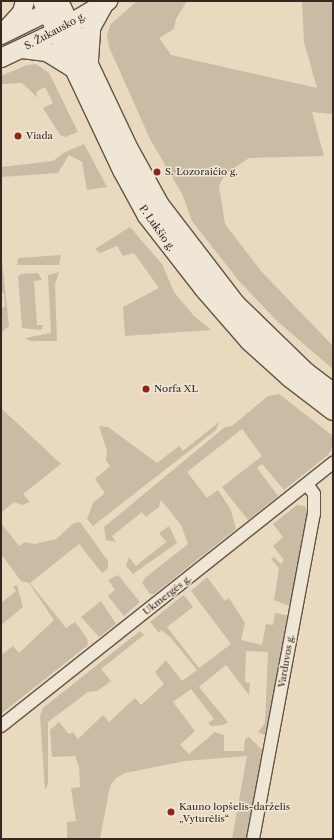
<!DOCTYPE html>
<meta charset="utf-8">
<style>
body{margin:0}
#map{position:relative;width:334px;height:840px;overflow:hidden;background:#e8d9bf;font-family:"Libre Caslon Text",serif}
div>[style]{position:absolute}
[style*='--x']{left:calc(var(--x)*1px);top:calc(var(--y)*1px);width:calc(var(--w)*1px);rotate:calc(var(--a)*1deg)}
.green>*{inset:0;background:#cabba4}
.roads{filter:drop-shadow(1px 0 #625448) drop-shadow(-1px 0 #625448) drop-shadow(0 1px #625448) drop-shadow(0 -1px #625448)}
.street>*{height:12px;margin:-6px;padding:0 6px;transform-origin:6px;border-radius:6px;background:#f0e6d5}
.secondary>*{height:18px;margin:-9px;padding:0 9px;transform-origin:9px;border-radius:9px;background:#f0e6d5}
.dots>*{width:11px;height:11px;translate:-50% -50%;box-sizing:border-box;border:2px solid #f0e6d5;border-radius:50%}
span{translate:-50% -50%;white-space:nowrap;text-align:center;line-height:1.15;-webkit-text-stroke:3px #f0e6d5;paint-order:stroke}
.street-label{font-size:10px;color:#352821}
.poi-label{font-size:10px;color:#352821}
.left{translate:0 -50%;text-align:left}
.frame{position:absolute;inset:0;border:2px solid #352821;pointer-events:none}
</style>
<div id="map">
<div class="green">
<i style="clip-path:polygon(137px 1px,187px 1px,176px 19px,174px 29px,159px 38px,171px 55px,317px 88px,304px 42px,302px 1px,333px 1px,333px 114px,312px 112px,324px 156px,249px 158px,225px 174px,219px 186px,225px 224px,261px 271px,333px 346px,333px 369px,278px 322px,239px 281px,192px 221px,182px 194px,150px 139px,109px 47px,107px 36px,110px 25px)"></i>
<i style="clip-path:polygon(36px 64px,49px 73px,78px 132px,65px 137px,60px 135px,43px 108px,53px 103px,45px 87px,36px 92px,38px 98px,22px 83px,1px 84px,1px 76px,27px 65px)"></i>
<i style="clip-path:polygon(84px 144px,107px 187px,87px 190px,82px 162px,69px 155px,58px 173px,1px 177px,1px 167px,53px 161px,65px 152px)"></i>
<i style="clip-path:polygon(130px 227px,162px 264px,174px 292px,194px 316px,211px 330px,125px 336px,123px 307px,159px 288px,134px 253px,123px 256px,117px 246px,100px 253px,95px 249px)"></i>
<i style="clip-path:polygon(1px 252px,9px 326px,1px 333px,1px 308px,5px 307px,4px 293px,1px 293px)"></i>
<i style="clip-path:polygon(61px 255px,59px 265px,17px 265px,18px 258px)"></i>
<i style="clip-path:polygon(59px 272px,55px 284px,57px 341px,30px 341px,25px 338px,51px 333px,48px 275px)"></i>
<i style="clip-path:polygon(21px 274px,38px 273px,42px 280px,34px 281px,37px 325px,43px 325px,41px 330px,22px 328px,18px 276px)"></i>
<i style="clip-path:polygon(279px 394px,333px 436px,333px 446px,328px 455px,284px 490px,262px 464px,257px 468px,278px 496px,248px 520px,222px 487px,262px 456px,242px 429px,187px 472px,207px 498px,218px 490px,231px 510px,236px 529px,154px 594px,150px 594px,142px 583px,145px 578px,188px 544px,181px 525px,161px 500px,159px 507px,146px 517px,142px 512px,112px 536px,116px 542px,106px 540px,104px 527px,225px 427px,232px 426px,268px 396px)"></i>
<i style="clip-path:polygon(2px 409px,61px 464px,23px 494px,30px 502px,23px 505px,14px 502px,1px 513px)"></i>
<i style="clip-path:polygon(219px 422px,216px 430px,93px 526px,87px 519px,93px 503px,105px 493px,95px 479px,110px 466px,106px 461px,107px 451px,99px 426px,108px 427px,157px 463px,179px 446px,183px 451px)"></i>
<i style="clip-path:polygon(297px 505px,305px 506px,309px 515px,292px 604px,287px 605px,274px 600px,279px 568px,271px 559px,274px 557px,281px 564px,284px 560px,273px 546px,283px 537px,273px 524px)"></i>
<i style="clip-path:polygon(80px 522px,108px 561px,108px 569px,102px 573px,79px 544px,30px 583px,66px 628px,75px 622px,87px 638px,88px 645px,2px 713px,1px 655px,13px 646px,19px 653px,54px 620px,29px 583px,21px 581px,1px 554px,1px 523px,19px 546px,25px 542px,35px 544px,56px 539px,74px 523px)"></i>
<i style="clip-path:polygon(169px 526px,177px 543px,133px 574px,126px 566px,129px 557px,136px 566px,166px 542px,159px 533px)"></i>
<i style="clip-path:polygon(118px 575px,140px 602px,124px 616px,108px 596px,115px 590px,108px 580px)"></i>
<i style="clip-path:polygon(207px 577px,225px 601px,229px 598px,245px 623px,241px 640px,262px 645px,266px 624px,273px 625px,275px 613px,290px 616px,265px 735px,258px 732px,265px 723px,268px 652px,246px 651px,245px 682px,250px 683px,249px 695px,226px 665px,199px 687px,228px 722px,223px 725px,211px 726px,208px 723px,214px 719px,191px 689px,173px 702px,195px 731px,180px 745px,189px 754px,215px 732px,224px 735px,224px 751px,244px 751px,245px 739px,249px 737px,262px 750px,264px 755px,247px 839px,232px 839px,247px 756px,185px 761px,125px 773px,116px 778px,110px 786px,100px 839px,67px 838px,67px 822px,76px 821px,71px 788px,80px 787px,79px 767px,75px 756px,52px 757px,50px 730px,59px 722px,69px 734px,73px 732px,78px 739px,103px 715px,109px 722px,135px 698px,141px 705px,164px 684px,155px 672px,166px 660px,182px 681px,197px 670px,170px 637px,161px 630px,159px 633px,150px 622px,181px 597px,184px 595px,193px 607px,167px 627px,199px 668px,231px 644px,191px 591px)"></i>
<i style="clip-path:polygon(17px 585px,23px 607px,1px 625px,1px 603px,16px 591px,13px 587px)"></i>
<i style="clip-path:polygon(101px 601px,116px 624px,99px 637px,81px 617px)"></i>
<i style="clip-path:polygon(140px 631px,144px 635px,101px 669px,111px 681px,97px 691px,88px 692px,48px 722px,48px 784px,45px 790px,40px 716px,43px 708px)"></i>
</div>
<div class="roads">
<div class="street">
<i style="--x:1;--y:726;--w:424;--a:-38.4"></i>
<i style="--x:253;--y:839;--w:331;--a:-79.4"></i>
<i style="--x:314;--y:514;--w:20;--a:-90"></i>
<i style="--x:314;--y:494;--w:12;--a:-125"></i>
</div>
<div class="secondary">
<i style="--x:42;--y:1;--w:189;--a:64.7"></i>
<i style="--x:123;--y:172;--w:50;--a:61.4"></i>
<i style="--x:147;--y:216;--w:91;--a:52.1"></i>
<i style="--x:203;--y:288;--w:70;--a:49"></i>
<i style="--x:249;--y:341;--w:55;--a:42.1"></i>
<i style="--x:290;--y:378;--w:54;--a:37.5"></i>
<i style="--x:59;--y:1;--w:161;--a:64.7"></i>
<i style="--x:128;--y:147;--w:66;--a:61.1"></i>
<i style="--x:160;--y:205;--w:125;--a:52.5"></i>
<i style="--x:236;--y:304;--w:98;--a:44.2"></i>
<i style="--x:306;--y:372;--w:34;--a:37"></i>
<i style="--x:6;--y:30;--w:24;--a:-48"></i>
<i style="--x:22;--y:12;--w:11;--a:-75"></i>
<i style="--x:1;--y:35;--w:64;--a:-26.2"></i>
<i style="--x:22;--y:49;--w:25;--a:7"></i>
<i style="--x:47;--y:52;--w:32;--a:32"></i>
<i style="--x:1;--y:58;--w:61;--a:-25.3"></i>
<i style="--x:56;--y:32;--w:61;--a:-30.8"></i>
<i style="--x:89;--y:60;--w:32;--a:-86"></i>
<i style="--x:91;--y:28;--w:26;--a:-61"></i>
</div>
</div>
<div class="dots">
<i style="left:18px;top:136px;background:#8f2418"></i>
<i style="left:157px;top:172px;background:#8f2418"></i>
<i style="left:146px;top:389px;background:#8f2418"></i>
<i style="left:171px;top:812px;background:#8f2418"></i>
</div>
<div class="street-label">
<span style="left:55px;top:31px;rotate:-28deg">S. Žukausko g.</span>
<span style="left:157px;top:228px;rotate:55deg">P. Lukšio g.</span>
<span style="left:167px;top:595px;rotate:-38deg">Ukmergės g.</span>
<span style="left:286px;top:661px;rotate:-80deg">Varduvos g.</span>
</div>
<div class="poi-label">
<span class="left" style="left:26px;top:136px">Viada</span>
<span class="left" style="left:165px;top:172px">S. Lozoraičio g.</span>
<span class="left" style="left:154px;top:389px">Norfa XL</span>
<span class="left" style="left:179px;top:812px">Kauno lopšelis-darželis<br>„Vyturėlis“</span>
</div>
<div class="frame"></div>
</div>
